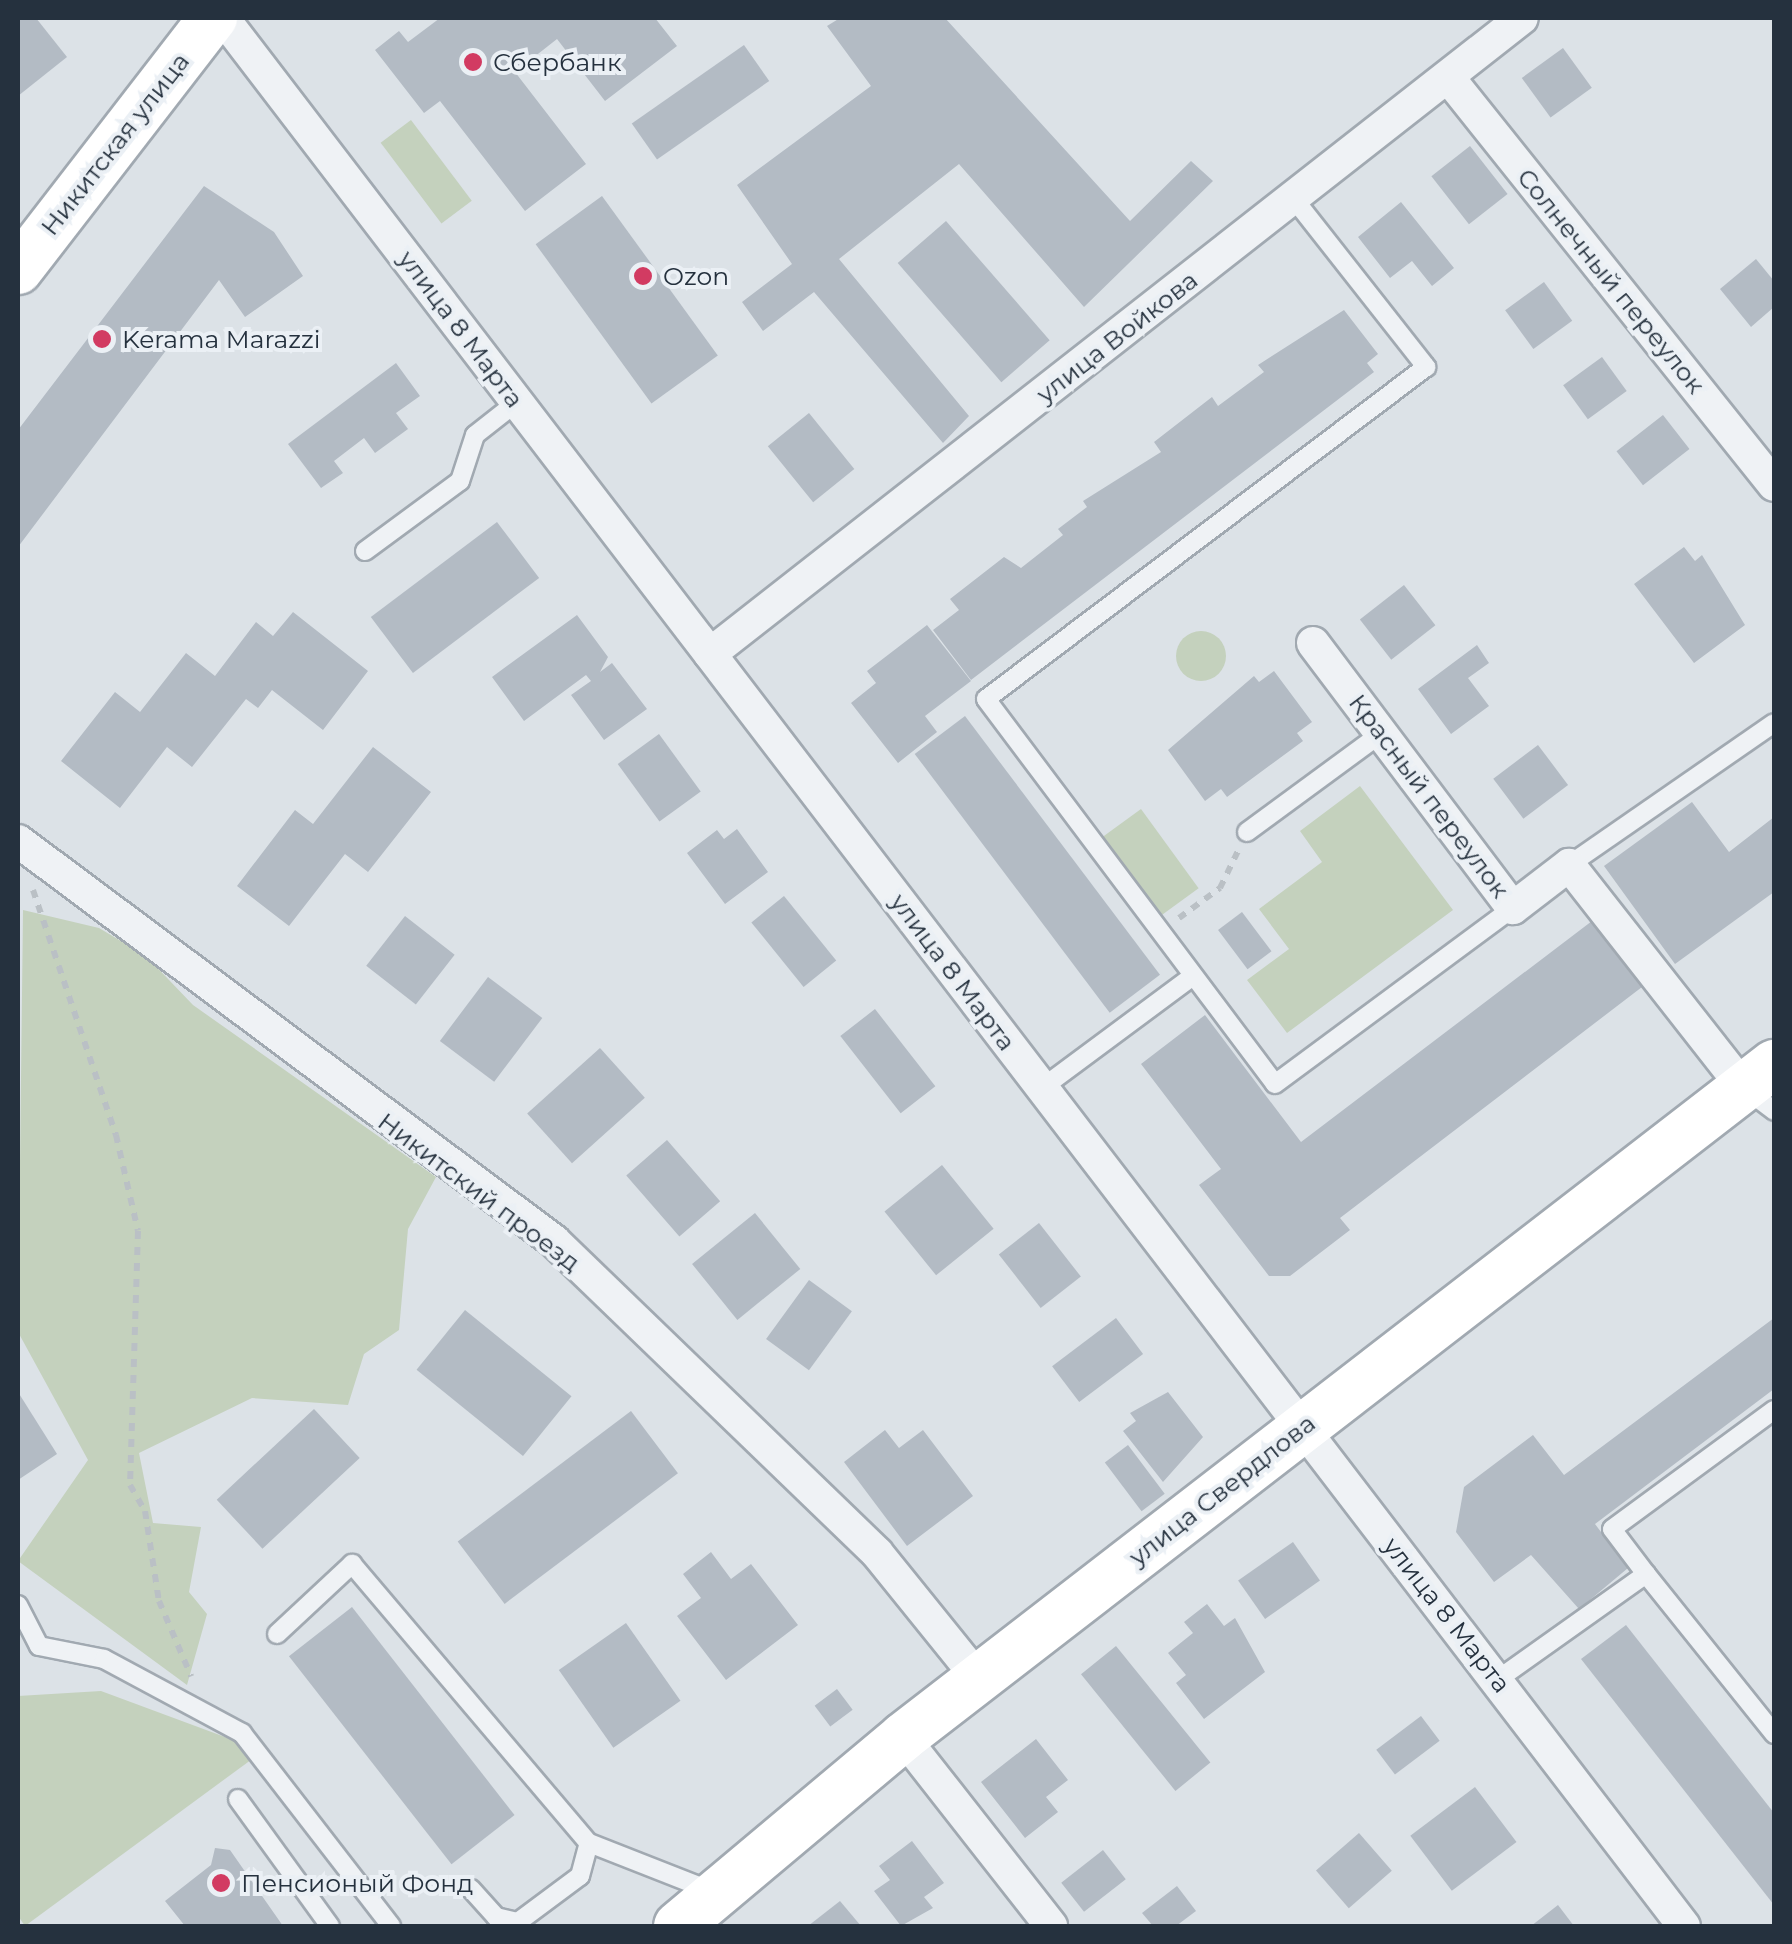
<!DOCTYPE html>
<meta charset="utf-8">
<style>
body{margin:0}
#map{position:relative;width:1792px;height:1944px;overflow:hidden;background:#dce2e7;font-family:Montserrat,sans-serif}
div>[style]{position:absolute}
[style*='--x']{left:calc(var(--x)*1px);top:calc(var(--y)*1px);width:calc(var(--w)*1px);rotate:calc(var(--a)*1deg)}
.green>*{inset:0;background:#c4d1bd;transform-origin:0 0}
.round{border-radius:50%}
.building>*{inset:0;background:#b3bbc4;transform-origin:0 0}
.path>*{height:6px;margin-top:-3px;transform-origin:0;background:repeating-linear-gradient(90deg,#bac0c5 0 8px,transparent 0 16px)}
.roads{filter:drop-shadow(2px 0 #a1a9b1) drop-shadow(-2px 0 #a1a9b1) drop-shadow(0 2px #a1a9b1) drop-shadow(0 -2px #a1a9b1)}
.lane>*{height:18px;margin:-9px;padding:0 9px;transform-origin:9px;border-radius:9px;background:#eff2f5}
.street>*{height:32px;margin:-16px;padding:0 16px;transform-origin:16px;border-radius:16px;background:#eff2f5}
.secondary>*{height:48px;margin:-24px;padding:0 24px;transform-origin:24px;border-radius:24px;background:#fff}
.dots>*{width:28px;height:28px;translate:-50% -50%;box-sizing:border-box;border:5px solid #ebf0f5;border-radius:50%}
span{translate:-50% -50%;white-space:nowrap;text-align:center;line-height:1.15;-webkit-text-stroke:8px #ebf0f5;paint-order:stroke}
.poi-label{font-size:25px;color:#25313e}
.left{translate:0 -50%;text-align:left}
.street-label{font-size:25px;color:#25313e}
.frame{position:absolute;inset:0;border:20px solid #25313e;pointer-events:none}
</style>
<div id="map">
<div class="green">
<i style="left:411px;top:120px;width:101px;height:38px;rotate:53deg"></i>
<i class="round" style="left:1176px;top:631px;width:50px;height:50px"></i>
<i style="clip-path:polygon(1360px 786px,1453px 910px,1287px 1033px,1247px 980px,1289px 949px,1259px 909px,1322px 862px,1300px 831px)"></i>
<i style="left:1141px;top:809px;width:98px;height:51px;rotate:54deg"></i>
<i style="clip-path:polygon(23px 910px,99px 928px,146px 956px,193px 1005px,436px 1177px,408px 1229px,399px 1330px,364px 1354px,348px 1405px,252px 1398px,139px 1453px,153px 1523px,201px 1527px,189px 1592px,207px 1614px,187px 1685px,18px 1561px,88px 1460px,18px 1332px)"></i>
<i style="clip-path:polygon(101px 1691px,263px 1751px,25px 1926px,18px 1916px,18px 1696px)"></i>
</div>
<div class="building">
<i style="clip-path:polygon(18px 18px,36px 18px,67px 57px,18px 96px)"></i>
<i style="clip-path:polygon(440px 18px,655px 18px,677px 46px,605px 101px,557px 39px,515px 72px,586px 164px,525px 211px,440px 101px,424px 113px,375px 50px,399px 31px,408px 42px)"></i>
<i style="clip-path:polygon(840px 18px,945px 18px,1130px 221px,1191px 161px,1213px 181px,1084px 307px,959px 164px,839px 259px,969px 416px,943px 443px,814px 292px,763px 331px,742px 302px,792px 264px,737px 185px,871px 86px,827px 26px)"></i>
<i style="left:744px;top:45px;width:44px;height:137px;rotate:55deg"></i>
<i style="left:1563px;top:48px;width:49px;height:51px;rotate:54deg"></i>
<i style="left:1470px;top:146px;width:61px;height:49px;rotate:52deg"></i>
<i style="clip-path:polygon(204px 186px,274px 232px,303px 276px,245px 317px,219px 280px,18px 547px,18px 430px)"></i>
<i style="left:602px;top:196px;width:197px;height:82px;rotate:54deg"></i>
<i style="clip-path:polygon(1401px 202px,1454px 268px,1432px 286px,1412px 261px,1390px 278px,1358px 237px)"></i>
<i style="left:946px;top:221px;width:158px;height:64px;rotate:49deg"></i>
<i style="clip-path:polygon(1756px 259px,1774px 281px,1774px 307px,1751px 327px,1720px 289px)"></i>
<i style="left:1544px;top:282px;width:48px;height:48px;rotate:54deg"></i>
<i style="clip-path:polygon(1344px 310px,1378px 354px,1367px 363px,1374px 372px,971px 680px,933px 630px,959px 610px,950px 599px,1004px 557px,1021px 568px,1063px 535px,1058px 529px,1087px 507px,1083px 501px,1161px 452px,1154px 442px,1212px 397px,1218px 406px,1264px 372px,1258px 365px)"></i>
<i style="left:1602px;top:357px;width:42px;height:48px;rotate:54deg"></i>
<i style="clip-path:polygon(396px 363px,420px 396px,396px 413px,408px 429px,375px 453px,364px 438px,334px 461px,343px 473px,321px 488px,288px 444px)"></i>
<i style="left:809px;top:413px;width:72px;height:53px;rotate:51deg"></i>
<i style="left:1663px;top:415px;width:43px;height:59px;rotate:52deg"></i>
<i style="left:497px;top:522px;width:70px;height:158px;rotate:53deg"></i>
<i style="clip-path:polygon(1684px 547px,1695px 561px,1702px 555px,1745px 625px,1694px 663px,1634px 584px)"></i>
<i style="left:1404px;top:585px;width:51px;height:56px;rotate:52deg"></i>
<i style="clip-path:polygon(293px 612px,368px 671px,323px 730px,272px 690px,258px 708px,246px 699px,192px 767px,167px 747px,120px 808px,61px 761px,115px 692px,140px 712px,186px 653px,215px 676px,256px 622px,273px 636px)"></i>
<i style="clip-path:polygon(577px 615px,608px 657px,600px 672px,612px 663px,647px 709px,604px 740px,571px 695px,591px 681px,586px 675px,524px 721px,492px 677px)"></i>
<i style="clip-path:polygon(927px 625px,971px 681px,925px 716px,937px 732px,898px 763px,851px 703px,876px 683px,867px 671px)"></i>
<i style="clip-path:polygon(1477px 645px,1489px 663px,1468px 678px,1489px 706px,1451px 734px,1418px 689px)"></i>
<i style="clip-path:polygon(1274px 671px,1312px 722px,1297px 733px,1303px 741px,1227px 797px,1221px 789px,1205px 801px,1168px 750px,1254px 676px,1259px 682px)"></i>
<i style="left:965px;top:716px;width:324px;height:63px;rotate:53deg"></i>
<i style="left:659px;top:734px;width:71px;height:51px;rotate:54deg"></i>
<i style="left:1538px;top:745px;width:50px;height:56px;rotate:53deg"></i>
<i style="clip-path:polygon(373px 747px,431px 792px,368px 872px,345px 854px,289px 926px,237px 886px,295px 810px,313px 824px)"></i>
<i style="clip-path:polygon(1692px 802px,1729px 852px,1774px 817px,1774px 892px,1675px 964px,1604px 866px)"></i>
<i style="clip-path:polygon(737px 829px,768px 872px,725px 904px,687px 853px,717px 830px,724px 839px)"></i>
<i style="left:784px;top:896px;width:83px;height:42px;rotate:51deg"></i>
<i style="left:1242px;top:912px;width:49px;height:30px;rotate:53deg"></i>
<i style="left:405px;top:916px;width:63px;height:63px;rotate:38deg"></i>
<i style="clip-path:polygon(1592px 921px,1642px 987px,1340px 1218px,1350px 1230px,1290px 1276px,1269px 1276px,1199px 1185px,1221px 1169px,1141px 1064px,1205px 1015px,1301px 1142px)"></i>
<i style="left:488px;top:977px;width:68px;height:80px;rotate:37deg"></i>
<i style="left:875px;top:1009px;width:98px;height:44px;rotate:52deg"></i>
<i style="left:600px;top:1048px;width:67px;height:98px;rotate:48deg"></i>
<i style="left:667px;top:1140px;width:81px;height:54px;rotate:49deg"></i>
<i style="left:942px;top:1165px;width:82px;height:74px;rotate:51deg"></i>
<i style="left:755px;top:1213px;width:72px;height:81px;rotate:51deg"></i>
<i style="left:1039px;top:1223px;width:68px;height:51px;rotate:52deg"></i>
<i style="left:809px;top:1280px;width:53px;height:73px;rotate:36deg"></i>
<i style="left:465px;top:1310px;width:137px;height:77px;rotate:39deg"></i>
<i style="left:1116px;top:1318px;width:45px;height:80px;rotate:53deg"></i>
<i style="clip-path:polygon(1774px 1318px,1774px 1389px,1595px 1524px,1628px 1568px,1579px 1609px,1531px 1555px,1494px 1582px,1456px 1532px,1464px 1487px,1533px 1435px,1564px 1475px)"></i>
<i style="clip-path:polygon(18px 1392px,57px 1454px,18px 1480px)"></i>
<i style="clip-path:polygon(1168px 1392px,1203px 1437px,1163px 1482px,1123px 1431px,1136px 1421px,1130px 1413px)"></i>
<i style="left:314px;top:1409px;width:67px;height:133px;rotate:47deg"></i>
<i style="left:631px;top:1411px;width:78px;height:217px;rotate:53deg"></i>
<i style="clip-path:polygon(885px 1430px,899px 1448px,923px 1430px,973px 1496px,907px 1546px,844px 1462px)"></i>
<i style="left:1128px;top:1445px;width:61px;height:29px;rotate:53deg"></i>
<i style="left:1293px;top:1542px;width:47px;height:67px;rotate:55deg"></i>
<i style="clip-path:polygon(711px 1552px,731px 1579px,751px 1564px,798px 1625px,726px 1680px,677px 1616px,701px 1598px,683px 1574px)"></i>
<i style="clip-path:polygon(1207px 1604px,1224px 1626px,1235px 1618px,1265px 1672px,1204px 1719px,1176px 1683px,1186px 1675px,1168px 1653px,1193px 1633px,1184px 1622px)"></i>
<i style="left:352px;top:1607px;width:264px;height:80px;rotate:52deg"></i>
<i style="left:626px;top:1623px;width:95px;height:82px;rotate:55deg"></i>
<i style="clip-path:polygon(1626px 1625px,1774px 1813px,1774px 1905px,1581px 1659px)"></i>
<i style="left:1116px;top:1646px;width:150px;height:45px;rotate:51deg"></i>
<i style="left:837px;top:1689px;width:26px;height:28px;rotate:53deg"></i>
<i style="left:1421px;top:1716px;width:31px;height:56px;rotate:53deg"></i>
<i style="clip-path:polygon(1036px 1739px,1068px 1780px,1046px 1797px,1058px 1812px,1025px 1838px,981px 1782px)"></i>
<i style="left:1475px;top:1787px;width:69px;height:81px;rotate:53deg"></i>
<i style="left:1359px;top:1833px;width:50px;height:57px;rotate:49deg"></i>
<i style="clip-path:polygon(912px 1841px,944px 1883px,924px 1897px,933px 1908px,901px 1926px,874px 1891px,890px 1880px,879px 1866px)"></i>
<i style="clip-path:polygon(215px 1848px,230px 1850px,283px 1926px,185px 1926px,165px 1901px,211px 1865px)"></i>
<i style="left:1103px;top:1850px;width:37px;height:53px;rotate:52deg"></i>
<i style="clip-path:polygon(1177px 1886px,1196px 1911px,1176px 1926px,1153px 1926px,1142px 1913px)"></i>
<i style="clip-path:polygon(840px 1901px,861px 1926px,808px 1926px)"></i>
<i style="clip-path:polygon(1558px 1905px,1574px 1926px,1531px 1926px)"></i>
</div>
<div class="path">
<i style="--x:33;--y:890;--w:259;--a:71.3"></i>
<i style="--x:116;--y:1135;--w:98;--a:77.1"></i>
<i style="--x:138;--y:1231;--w:254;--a:91.8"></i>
<i style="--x:130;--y:1485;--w:30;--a:60"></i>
<i style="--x:145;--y:1511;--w:91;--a:81.2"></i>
<i style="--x:159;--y:1601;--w:82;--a:66.9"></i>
<i style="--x:1179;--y:918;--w:51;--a:-36.2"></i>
<i style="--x:1220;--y:888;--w:41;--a:-64.1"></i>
</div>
<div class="roads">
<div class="lane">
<i style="--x:1294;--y:199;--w:214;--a:51.8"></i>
<i style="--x:1426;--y:367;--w:551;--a:142.96"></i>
<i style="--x:986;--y:699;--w:481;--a:53.1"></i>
<i style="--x:1275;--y:1084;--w:296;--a:-36.5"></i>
<i style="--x:365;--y:551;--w:118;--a:-36.4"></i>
<i style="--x:460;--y:481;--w:48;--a:-71.9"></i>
<i style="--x:475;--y:435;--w:53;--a:-38.2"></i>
<i style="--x:1247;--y:832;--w:167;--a:-36.3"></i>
<i style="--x:1569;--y:865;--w:249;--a:-34.7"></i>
<i style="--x:1042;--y:1088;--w:188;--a:-36.6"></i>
<i style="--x:1744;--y:1088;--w:38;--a:37"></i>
<i style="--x:1646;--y:1574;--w:56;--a:-127.1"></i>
<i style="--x:1612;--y:1529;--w:201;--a:-36.3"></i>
<i style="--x:18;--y:1605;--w:46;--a:62.9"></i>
<i style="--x:39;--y:1646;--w:66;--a:11.3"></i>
<i style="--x:104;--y:1659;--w:157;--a:28.2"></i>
<i style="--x:242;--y:1733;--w:244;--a:52.3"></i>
<i style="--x:277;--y:1634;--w:103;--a:-43"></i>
<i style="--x:352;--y:1564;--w:366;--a:49.7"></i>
<i style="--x:589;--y:1843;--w:129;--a:21.4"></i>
<i style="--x:1497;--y:1680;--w:183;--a:-35.4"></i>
<i style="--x:1646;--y:1574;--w:205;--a:51.3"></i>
<i style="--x:238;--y:1799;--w:157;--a:54.1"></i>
<i style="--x:471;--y:1889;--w:38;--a:48"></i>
<i style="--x:496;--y:1917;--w:23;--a:13"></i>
<i style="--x:518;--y:1922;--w:77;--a:-36.6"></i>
<i style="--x:580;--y:1876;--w:34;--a:-75"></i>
</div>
<div class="street">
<i style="--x:223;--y:18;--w:2403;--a:52.56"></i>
<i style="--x:1448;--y:77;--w:522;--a:51.37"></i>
<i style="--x:1313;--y:643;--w:332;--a:53"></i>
<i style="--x:1513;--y:908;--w:71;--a:-37.5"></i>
<i style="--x:1569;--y:865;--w:283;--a:51.9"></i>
<i style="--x:710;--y:654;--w:1031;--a:-38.07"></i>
<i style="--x:18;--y:841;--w:669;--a:36.73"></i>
<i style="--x:554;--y:1241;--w:449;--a:44"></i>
<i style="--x:877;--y:1553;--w:161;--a:51.1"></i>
<i style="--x:903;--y:1737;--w:240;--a:51.9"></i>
</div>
<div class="secondary">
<i style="--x:18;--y:270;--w:319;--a:-52.3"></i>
<i style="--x:678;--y:1926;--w:294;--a:-40"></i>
<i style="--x:903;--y:1737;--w:1101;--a:-37.69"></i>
</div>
</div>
<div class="dots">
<i style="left:473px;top:62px;background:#d23b62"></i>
<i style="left:643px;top:276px;background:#d23b62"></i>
<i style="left:102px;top:339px;background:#d23b62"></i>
<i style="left:221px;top:1883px;background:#d23b62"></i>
</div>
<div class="poi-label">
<span class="left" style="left:493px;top:62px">Сбербанк</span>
<span class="left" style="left:663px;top:276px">Ozon</span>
<span class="left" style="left:122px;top:339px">Kerama Marazzi</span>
<span class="left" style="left:241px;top:1883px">Пенсионый Фонд</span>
</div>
<div class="street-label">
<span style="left:115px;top:144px;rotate:-52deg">Никитская улица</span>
<span style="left:1611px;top:281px;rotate:51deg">Солнечный переулок</span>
<span style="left:461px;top:329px;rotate:53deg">улица 8 Марта</span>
<span style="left:1117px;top:337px;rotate:-38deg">улица Войкова</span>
<span style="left:1429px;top:796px;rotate:53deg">Красный переулок</span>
<span style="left:953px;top:972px;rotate:53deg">улица 8 Марта</span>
<span style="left:479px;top:1192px;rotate:37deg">Никитский проезд</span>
<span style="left:1222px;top:1490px;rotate:-38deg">улица Свердлова</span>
<span style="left:1447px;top:1615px;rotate:52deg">улица 8 Марта</span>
</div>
<div class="frame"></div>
</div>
